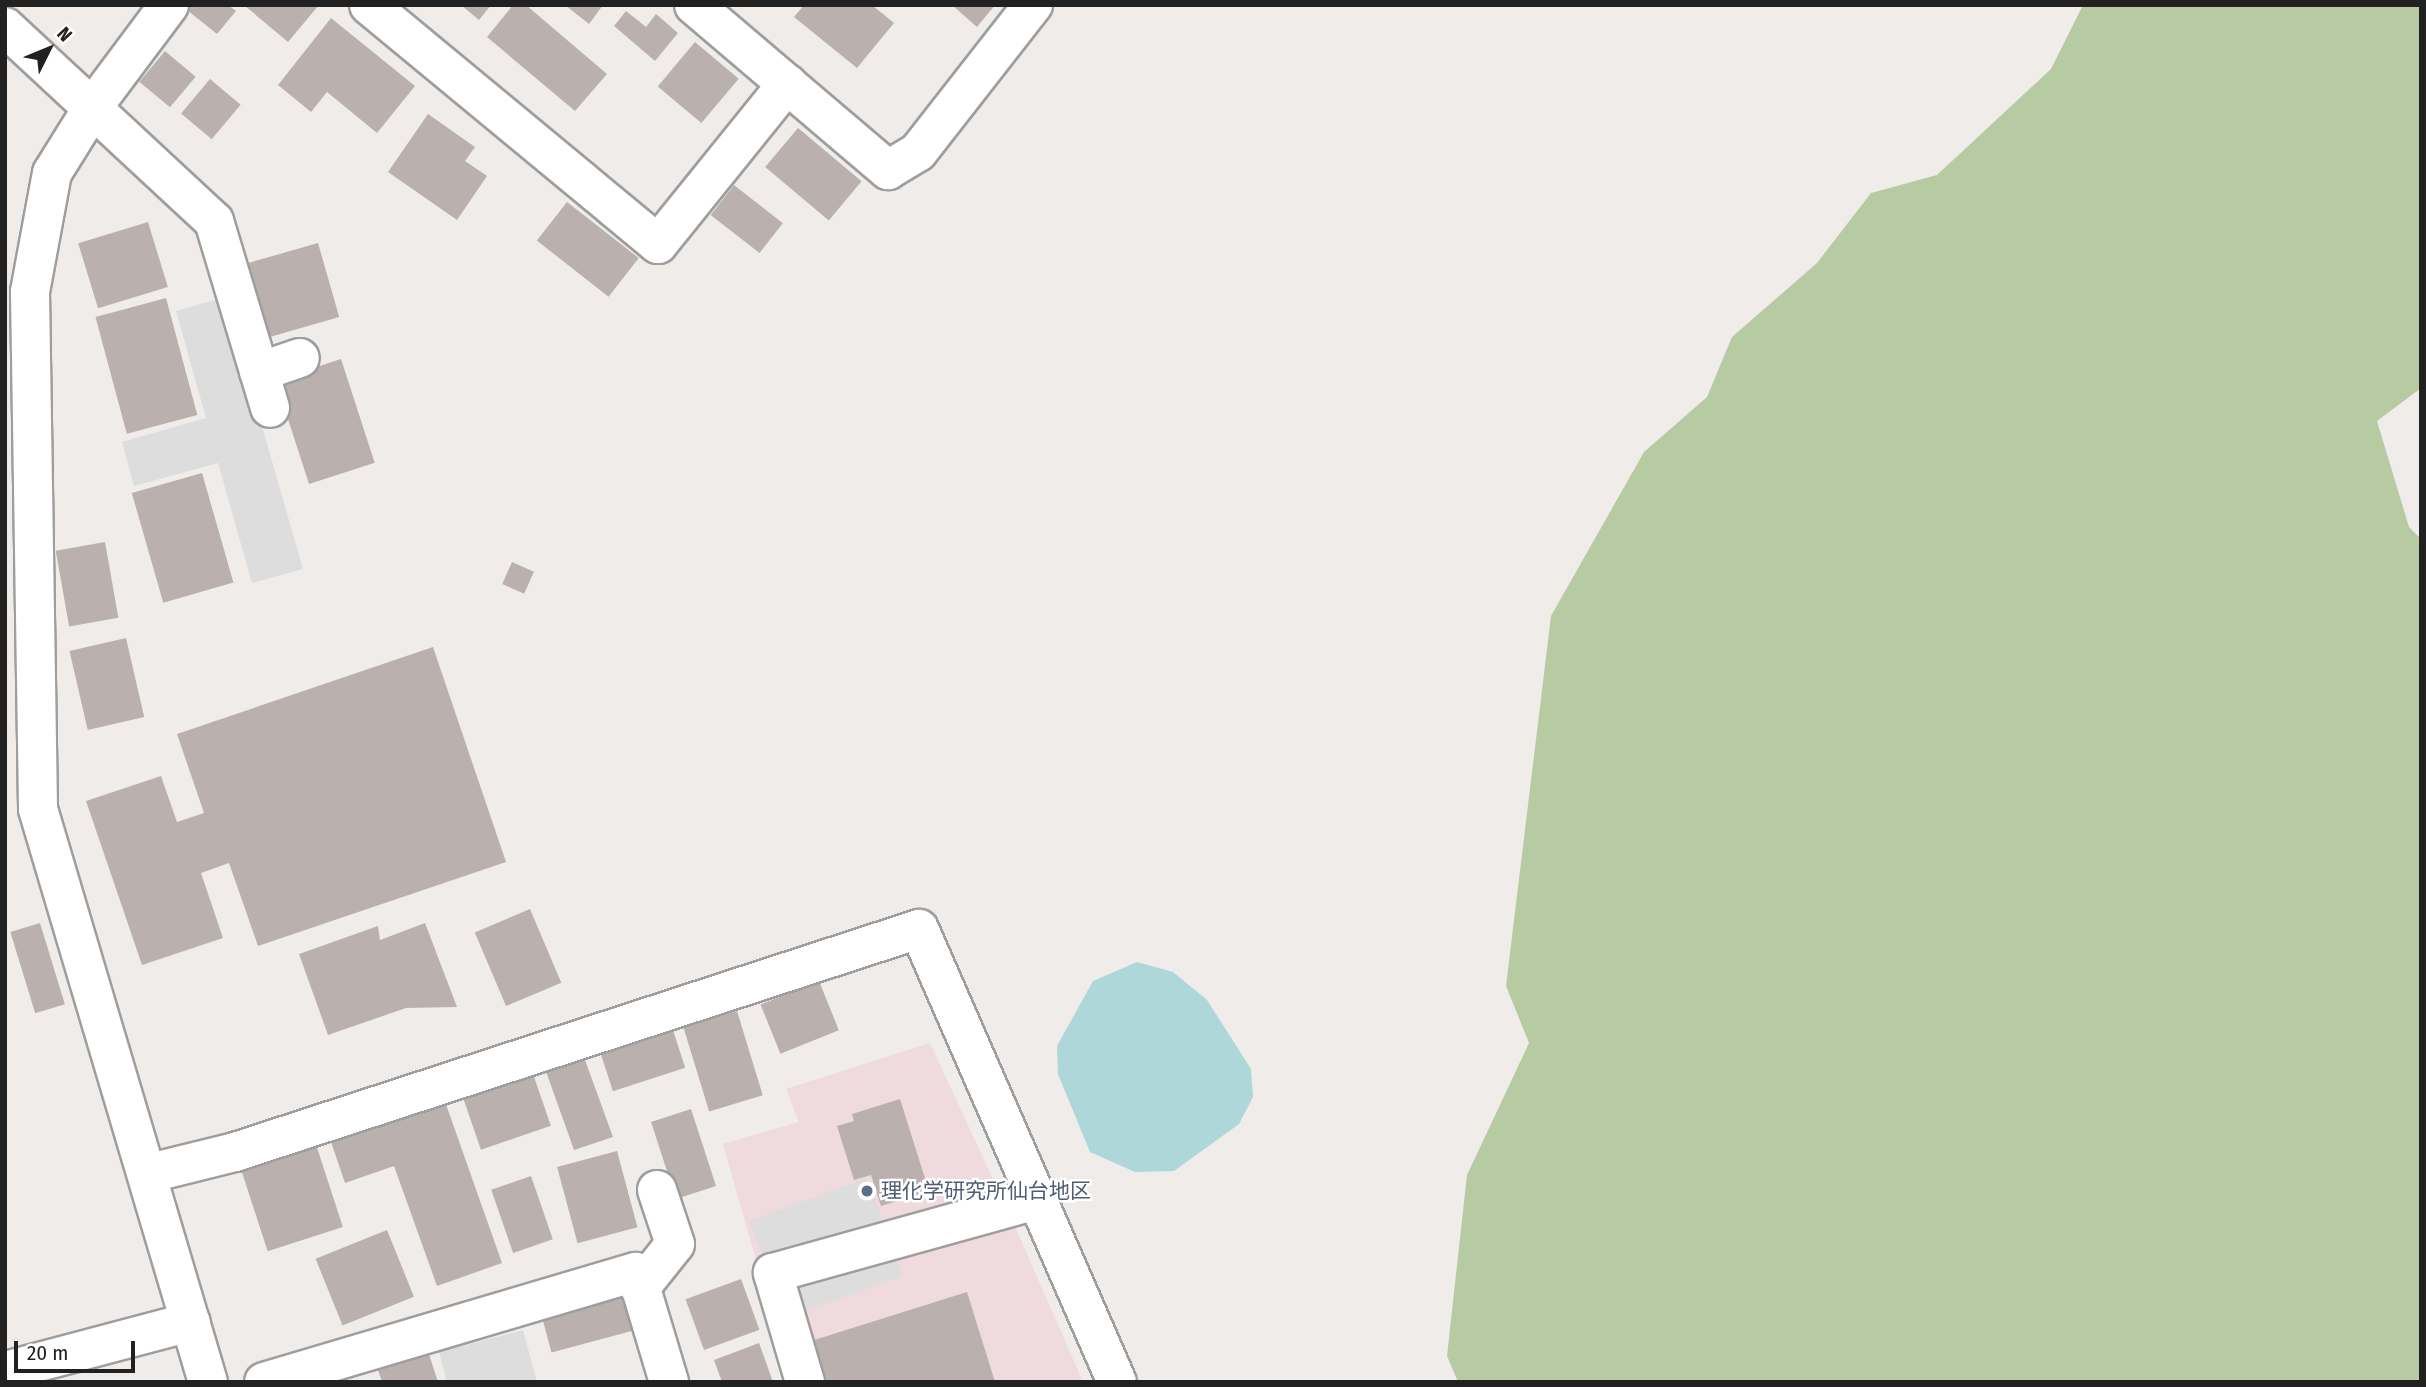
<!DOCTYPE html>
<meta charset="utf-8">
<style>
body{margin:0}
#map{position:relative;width:2426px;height:1387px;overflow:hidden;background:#f0ece9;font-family:"Fira Sans Condensed","Noto Sans JP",sans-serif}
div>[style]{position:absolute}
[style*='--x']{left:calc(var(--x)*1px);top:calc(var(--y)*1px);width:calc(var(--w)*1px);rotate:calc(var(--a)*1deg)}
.commercial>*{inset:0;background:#efdadd}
.forest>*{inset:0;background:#b6cba2}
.parking>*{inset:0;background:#ddd;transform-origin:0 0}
.water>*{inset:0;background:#aed7d9}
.building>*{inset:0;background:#bab1af;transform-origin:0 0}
.roads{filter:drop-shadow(2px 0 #9e9e9e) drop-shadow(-2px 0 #9e9e9e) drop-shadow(0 2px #9e9e9e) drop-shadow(0 -2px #9e9e9e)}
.minor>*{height:38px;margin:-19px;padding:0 19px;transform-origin:19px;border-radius:19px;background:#fff}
.dots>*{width:19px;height:19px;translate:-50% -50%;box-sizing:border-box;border:4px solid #fff;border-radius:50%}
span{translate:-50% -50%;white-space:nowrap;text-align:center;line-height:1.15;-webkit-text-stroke:5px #fff;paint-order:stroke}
.service-label{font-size:21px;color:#4e5e75}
.left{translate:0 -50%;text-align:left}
.frame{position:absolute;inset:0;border:7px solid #212121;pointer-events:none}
.north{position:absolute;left:14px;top:14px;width:70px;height:70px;-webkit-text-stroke:5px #fff;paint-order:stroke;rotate:47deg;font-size:19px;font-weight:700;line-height:28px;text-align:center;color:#212121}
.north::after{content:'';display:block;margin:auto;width:24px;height:32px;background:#212121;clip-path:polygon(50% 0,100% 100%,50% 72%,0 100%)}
.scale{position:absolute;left:14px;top:1341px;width:121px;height:32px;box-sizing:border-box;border:4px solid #212121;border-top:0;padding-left:9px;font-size:21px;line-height:24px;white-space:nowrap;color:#212121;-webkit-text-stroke:5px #fff;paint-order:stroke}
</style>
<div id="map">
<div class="commercial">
<i style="clip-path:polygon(930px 1043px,1020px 1238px,1083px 1382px,791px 1382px,723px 1144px,799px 1122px,786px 1089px)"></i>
</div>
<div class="forest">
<i style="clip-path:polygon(2083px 5px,2421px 5px,2421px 388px,2377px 421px,2409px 527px,2421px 539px,2421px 1382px,1458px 1382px,1447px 1356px,1467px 1175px,1529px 1043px,1506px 986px,1551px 616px,1644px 452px,1707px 397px,1732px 337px,1817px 263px,1871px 193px,1937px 175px,2051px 69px)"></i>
</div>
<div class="parking">
<i style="clip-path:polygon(225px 297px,303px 569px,252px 583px,218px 463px,134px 486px,122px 442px,206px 418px,176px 311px)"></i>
<i style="left:867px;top:1178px;width:104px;height:125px;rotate:70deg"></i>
<i style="clip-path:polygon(523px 1330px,537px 1382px,447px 1382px,439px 1352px)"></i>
</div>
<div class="water">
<i style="clip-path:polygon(1137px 962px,1173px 972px,1207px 1000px,1251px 1069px,1253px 1097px,1239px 1124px,1174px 1171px,1135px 1172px,1090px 1152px,1058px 1074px,1057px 1046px,1093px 981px)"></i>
</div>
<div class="building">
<i style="clip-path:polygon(191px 5px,228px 5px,236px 11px,217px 34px,187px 10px)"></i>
<i style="clip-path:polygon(244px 5px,319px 5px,288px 42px)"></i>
<i style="clip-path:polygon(461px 5px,491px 5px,479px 20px)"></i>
<i style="clip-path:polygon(513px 5px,526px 5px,607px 74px,575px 111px,487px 37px)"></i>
<i style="clip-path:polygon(565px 5px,603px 5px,589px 24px)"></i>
<i style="clip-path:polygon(804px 5px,872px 5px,894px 23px,857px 68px,794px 17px)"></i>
<i style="clip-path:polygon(952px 5px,995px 5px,977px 27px)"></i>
<i style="clip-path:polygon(626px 11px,646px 27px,656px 14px,678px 33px,655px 61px,614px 26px)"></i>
<i style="clip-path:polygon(331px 18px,415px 86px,377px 133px,327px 92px,311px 112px,278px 85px)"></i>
<i style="left:695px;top:42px;width:57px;height:58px;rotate:40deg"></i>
<i style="left:165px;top:51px;width:40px;height:40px;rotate:40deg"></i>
<i style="left:210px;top:79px;width:40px;height:45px;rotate:40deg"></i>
<i style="clip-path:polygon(428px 114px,475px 147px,465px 161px,487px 176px,457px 220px,388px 172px)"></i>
<i style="left:798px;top:128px;width:83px;height:51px;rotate:40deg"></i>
<i style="left:734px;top:185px;width:62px;height:38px;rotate:38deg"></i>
<i style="left:567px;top:202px;width:91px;height:49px;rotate:38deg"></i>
<i style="left:148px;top:222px;width:68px;height:73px;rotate:73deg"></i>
<i style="left:318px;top:243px;width:77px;height:74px;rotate:74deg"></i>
<i style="left:166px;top:298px;width:121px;height:73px;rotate:75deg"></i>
<i style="left:341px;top:359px;width:109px;height:69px;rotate:72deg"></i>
<i style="left:202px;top:473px;width:114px;height:73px;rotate:74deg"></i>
<i style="left:105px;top:542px;width:77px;height:50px;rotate:80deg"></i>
<i style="left:512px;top:562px;width:24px;height:24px;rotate:24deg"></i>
<i style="left:126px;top:638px;width:81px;height:58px;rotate:77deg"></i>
<i style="clip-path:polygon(433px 647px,506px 862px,258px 946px,229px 863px,201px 873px,223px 938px,142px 965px,86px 801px,161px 776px,177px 822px,204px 813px,177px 734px)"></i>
<i style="left:530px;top:909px;width:80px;height:60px;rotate:67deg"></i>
<i style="left:40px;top:923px;width:85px;height:31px;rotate:73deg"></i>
<i style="clip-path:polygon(425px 923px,457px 1007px,406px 1008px,328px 1035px,299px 954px,378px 926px,380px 940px)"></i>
<i style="left:819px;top:981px;width:53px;height:63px;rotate:68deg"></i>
<i style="left:737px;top:1011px;width:88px;height:56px;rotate:73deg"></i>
<i style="left:671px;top:1024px;width:46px;height:76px;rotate:72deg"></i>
<i style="clip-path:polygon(585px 1060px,613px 1137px,574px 1150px,543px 1063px)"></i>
<i style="left:531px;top:1068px;width:61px;height:74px;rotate:71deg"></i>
<i style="clip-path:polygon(442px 1093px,502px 1263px,437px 1286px,394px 1166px,345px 1183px,330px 1139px)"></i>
<i style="clip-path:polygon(900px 1099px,929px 1191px,881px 1206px,871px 1175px,854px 1180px,837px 1126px,854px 1121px,852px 1114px)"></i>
<i style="left:691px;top:1109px;width:81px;height:42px;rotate:72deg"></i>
<i style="left:311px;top:1129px;width:103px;height:79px;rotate:72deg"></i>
<i style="left:617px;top:1151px;width:79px;height:62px;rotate:75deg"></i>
<i style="left:531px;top:1176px;width:67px;height:42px;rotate:71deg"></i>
<i style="left:387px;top:1230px;width:72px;height:77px;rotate:68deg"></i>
<i style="left:741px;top:1279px;width:54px;height:59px;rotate:70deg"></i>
<i style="left:623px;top:1291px;width:41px;height:85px;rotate:75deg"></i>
<i style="clip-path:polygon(967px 1292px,995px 1382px,824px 1382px,811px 1341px)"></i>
<i style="clip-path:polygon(759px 1343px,773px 1382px,722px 1382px,714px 1360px)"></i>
<i style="clip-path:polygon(427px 1348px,438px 1382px,382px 1382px,376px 1364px)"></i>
</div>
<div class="roads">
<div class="minor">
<i style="--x:169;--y:5;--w:124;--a:126.8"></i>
<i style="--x:95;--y:104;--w:81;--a:121.9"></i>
<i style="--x:52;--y:173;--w:121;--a:100.5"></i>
<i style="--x:30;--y:292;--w:517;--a:89.11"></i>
<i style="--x:38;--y:809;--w:598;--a:73.48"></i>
<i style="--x:369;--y:5;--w:375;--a:39.6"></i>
<i style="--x:658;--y:244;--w:206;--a:-51.1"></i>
<i style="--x:694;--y:5;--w:255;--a:40.4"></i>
<i style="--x:888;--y:170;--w:35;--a:-31"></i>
<i style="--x:918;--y:152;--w:187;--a:-52"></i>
<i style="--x:5;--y:27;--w:285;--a:42.9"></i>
<i style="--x:214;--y:221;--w:195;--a:73.3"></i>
<i style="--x:259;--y:372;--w:43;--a:-18.9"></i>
<i style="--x:150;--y:1173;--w:88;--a:-13.9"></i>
<i style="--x:235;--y:1152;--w:719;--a:-18.06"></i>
<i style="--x:919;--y:929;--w:494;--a:66.4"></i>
<i style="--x:640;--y:1288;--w:56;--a:-51.5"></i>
<i style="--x:675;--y:1244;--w:57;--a:-108.4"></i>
<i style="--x:5;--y:1371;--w:192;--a:-14.8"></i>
<i style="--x:264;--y:1382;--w:388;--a:-16.5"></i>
<i style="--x:636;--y:1272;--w:115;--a:73.3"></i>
<i style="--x:805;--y:1382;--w:114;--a:-106.4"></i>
<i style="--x:773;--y:1273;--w:276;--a:-15.5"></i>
</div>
</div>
<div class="dots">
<i style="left:867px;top:1191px;background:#5c6f8a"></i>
</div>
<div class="service-label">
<span class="left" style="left:881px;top:1191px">理化学研究所仙台地区</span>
</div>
<div class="frame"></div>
<div class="north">N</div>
<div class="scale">20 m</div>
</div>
